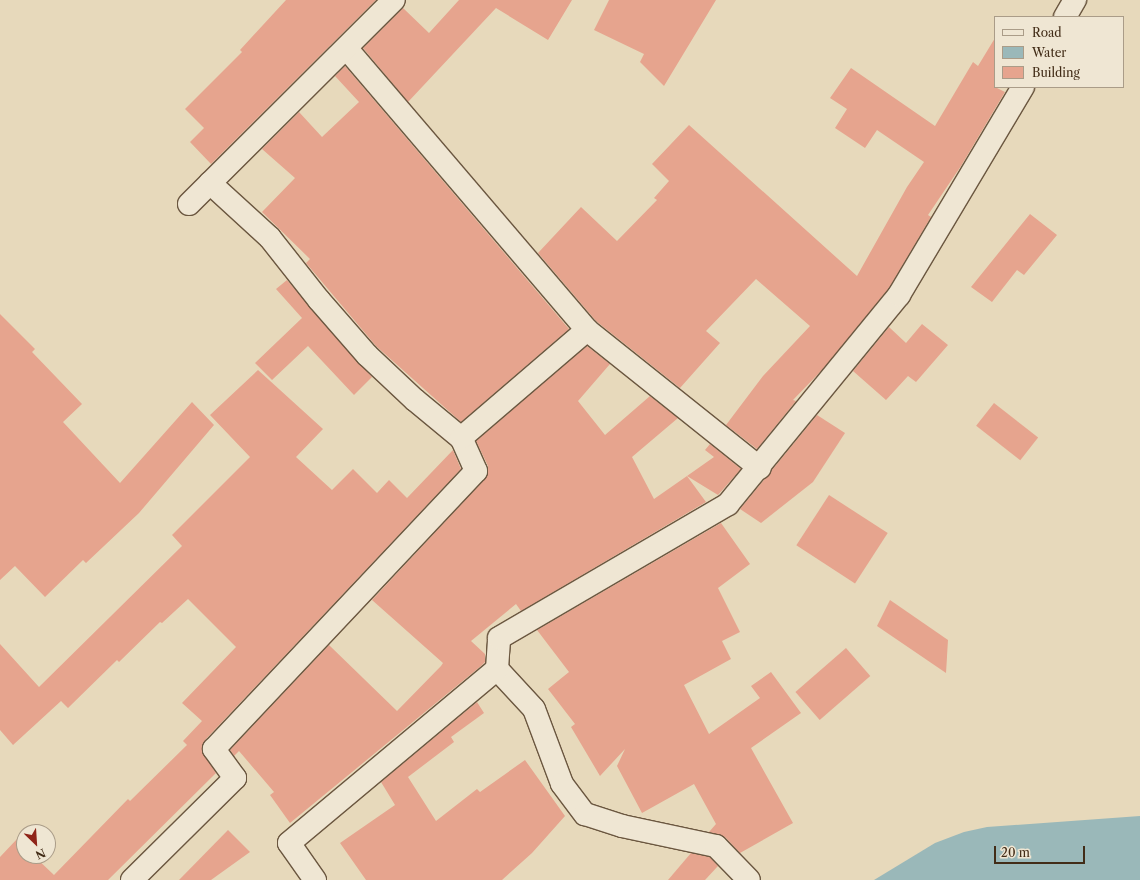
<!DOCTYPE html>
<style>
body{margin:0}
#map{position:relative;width:1140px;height:880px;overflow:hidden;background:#e7d9bb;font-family:"Libre Caslon Text",serif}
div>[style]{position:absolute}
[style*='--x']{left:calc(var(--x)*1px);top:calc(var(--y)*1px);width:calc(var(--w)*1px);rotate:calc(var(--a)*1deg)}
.water>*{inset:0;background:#9ab8b9}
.building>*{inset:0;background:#e6a48e;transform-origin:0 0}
.roads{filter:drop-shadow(1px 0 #6b5740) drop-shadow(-1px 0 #6b5740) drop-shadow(0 1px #6b5740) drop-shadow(0 -1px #6b5740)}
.minor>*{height:22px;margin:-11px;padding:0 11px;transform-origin:11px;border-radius:11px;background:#efe6d3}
span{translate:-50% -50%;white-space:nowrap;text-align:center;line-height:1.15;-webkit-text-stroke:4px #efe6d3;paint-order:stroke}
.legend{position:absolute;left:994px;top:16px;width:130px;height:72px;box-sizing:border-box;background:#efe6d3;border:1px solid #aa9c88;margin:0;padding:5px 7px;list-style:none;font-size:12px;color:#422c17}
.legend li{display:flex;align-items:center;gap:8px;height:20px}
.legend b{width:20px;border:1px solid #aa9c88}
.north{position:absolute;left:16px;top:824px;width:40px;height:40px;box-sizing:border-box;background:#efe6d3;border:1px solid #aa9c88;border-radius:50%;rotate:155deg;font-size:11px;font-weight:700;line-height:16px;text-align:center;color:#422c17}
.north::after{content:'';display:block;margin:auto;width:14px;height:18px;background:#8f2418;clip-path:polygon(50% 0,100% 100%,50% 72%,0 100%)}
.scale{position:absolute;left:994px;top:846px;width:91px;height:18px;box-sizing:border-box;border:2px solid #422c17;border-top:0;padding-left:5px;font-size:12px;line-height:14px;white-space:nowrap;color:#422c17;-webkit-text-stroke:3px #efe6d3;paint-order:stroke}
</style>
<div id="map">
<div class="water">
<i style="clip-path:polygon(1140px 816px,1140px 880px,874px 880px,935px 843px,964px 832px,987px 827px)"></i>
</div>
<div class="building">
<i style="clip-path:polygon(286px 0,376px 0,211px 164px,190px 142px,204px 128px,185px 109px,242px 52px,240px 50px)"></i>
<i style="clip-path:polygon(459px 0,572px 0,548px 40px,496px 8px,408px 102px,363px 48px,403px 8px,429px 33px)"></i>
<i style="clip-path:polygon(609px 0,716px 0,664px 86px,640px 62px,644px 54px,594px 30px)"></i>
<i style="clip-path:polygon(995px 38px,995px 87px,1005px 92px,961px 166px,928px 215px,931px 217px,889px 288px,822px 370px,793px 400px,796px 401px,757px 449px,726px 425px,763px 376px,810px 326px,756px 279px,706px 331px,720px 343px,680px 388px,596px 321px,538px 253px,581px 207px,617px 241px,657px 200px,654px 198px,669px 181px,652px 164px,689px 125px,857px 276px,907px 187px,924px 162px,877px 130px,865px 148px,835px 128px,847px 109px,830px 98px,851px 68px,935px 126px,973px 62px,978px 66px)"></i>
<i style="clip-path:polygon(345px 66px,569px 329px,461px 422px,376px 346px,306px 263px,310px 259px,262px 212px,295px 178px,262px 149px,299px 112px,322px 137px,359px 102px,335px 76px)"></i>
<i style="clip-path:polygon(1030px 214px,1057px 235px,1024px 275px,1017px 270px,992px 302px,971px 287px)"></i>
<i style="clip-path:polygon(287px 280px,372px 377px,354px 395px,308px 346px,272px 380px,255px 363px,302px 318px,276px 289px)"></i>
<i style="clip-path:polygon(0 314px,35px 349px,32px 352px,82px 404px,63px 422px,120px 483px,192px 402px,214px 425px,139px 513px,86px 563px,83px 560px,45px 597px,15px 566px,0 580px)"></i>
<i style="clip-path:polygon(922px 324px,948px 345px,916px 382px,908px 376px,886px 400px,853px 371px,889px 327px,906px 343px)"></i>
<i style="clip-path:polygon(587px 346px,610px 364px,578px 401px,605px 435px,650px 396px,678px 418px,632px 457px,654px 499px,687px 476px,706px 502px,521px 611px,516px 604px,471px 641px,485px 654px,485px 662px,481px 666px,290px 823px,270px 795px,274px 792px,239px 751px,234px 756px,230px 750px,329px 645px,397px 711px,441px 666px,443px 663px,372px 600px,485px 479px,488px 466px,476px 441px)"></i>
<i style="clip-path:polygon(258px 370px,323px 429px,296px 457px,332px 490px,353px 469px,377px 493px,389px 480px,407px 498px,453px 450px,461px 469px,205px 740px,202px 751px,216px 773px,108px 880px,0 880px,0 857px,17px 839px,24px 846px,24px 856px,34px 856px,54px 875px,128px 799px,130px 801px,187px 745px,183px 741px,202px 721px,182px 703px,236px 647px,188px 599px,162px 623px,160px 622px,119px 662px,117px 660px,68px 708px,61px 701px,13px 745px,0 730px,0 644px,39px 687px,182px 546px,172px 535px,250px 457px,210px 415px)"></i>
<i style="left:994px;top:403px;width:56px;height:29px;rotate:38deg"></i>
<i style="clip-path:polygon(817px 415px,845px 433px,813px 482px,761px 523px,740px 509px)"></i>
<i style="clip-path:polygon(710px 444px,741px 469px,718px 495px,687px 476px,714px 457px,705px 450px)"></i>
<i style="left:829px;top:495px;width:70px;height:60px;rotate:33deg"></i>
<i style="clip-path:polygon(721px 523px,750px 564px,718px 588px,740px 632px,722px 641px,731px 659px,684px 685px,709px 734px,760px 698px,751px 686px,771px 672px,801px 713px,751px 748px,793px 823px,740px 853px,725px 837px,709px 832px,716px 824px,694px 784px,642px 813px,617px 766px,625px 749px,600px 776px,571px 727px,575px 724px,548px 689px,569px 672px,537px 630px)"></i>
<i style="clip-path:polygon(890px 600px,948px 640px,946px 673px,877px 626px)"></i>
<i style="left:846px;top:648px;width:37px;height:67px;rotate:49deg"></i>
<i style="clip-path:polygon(477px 702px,484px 713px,451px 737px,454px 742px,408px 777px,436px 821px,477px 789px,480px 792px,525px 760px,565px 816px,532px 853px,502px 880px,366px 880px,340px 843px,395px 805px,381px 782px)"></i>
<i style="clip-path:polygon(228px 830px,250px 852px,211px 880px,179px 880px)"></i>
<i style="clip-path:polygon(691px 853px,710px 857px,718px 866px,705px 880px,668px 880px)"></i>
</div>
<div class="roads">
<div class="minor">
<i style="--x:1065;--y:17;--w:20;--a:-60"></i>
<i style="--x:347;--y:49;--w:370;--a:49.5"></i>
<i style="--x:210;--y:183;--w:81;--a:42.5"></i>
<i style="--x:270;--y:238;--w:79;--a:51.7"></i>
<i style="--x:319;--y:300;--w:73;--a:48.9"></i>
<i style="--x:367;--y:355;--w:66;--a:43.2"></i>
<i style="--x:415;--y:400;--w:60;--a:39.6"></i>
<i style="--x:189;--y:204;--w:289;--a:-44.9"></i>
<i style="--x:497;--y:669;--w:54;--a:47.2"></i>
<i style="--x:534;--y:709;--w:80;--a:69.5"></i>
<i style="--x:562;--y:784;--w:38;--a:53"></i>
<i style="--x:585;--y:814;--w:39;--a:18"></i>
<i style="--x:622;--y:826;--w:96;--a:12"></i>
<i style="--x:716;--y:846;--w:47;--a:45.9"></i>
<i style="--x:132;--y:880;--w:145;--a:-44.7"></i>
<i style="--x:235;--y:778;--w:36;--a:-126"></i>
<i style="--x:214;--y:749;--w:382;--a:-46.7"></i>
<i style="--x:476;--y:471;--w:36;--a:-114"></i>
<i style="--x:461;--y:438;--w:166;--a:-40.6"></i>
<i style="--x:587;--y:330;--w:221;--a:38.6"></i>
<i style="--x:315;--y:880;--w:45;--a:-125.1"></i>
<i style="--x:289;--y:843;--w:271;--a:-39.9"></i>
<i style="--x:497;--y:669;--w:31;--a:-86"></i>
<i style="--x:499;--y:638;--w:265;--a:-30.3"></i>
<i style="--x:728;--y:504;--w:270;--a:-50.7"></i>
<i style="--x:899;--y:295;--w:242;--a:-59.2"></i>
</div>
</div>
<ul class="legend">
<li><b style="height:5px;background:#efe6d3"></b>Road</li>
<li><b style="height:11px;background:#9ab8b9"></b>Water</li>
<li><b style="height:11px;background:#e6a48e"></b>Building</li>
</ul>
<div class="north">N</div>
<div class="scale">20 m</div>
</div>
